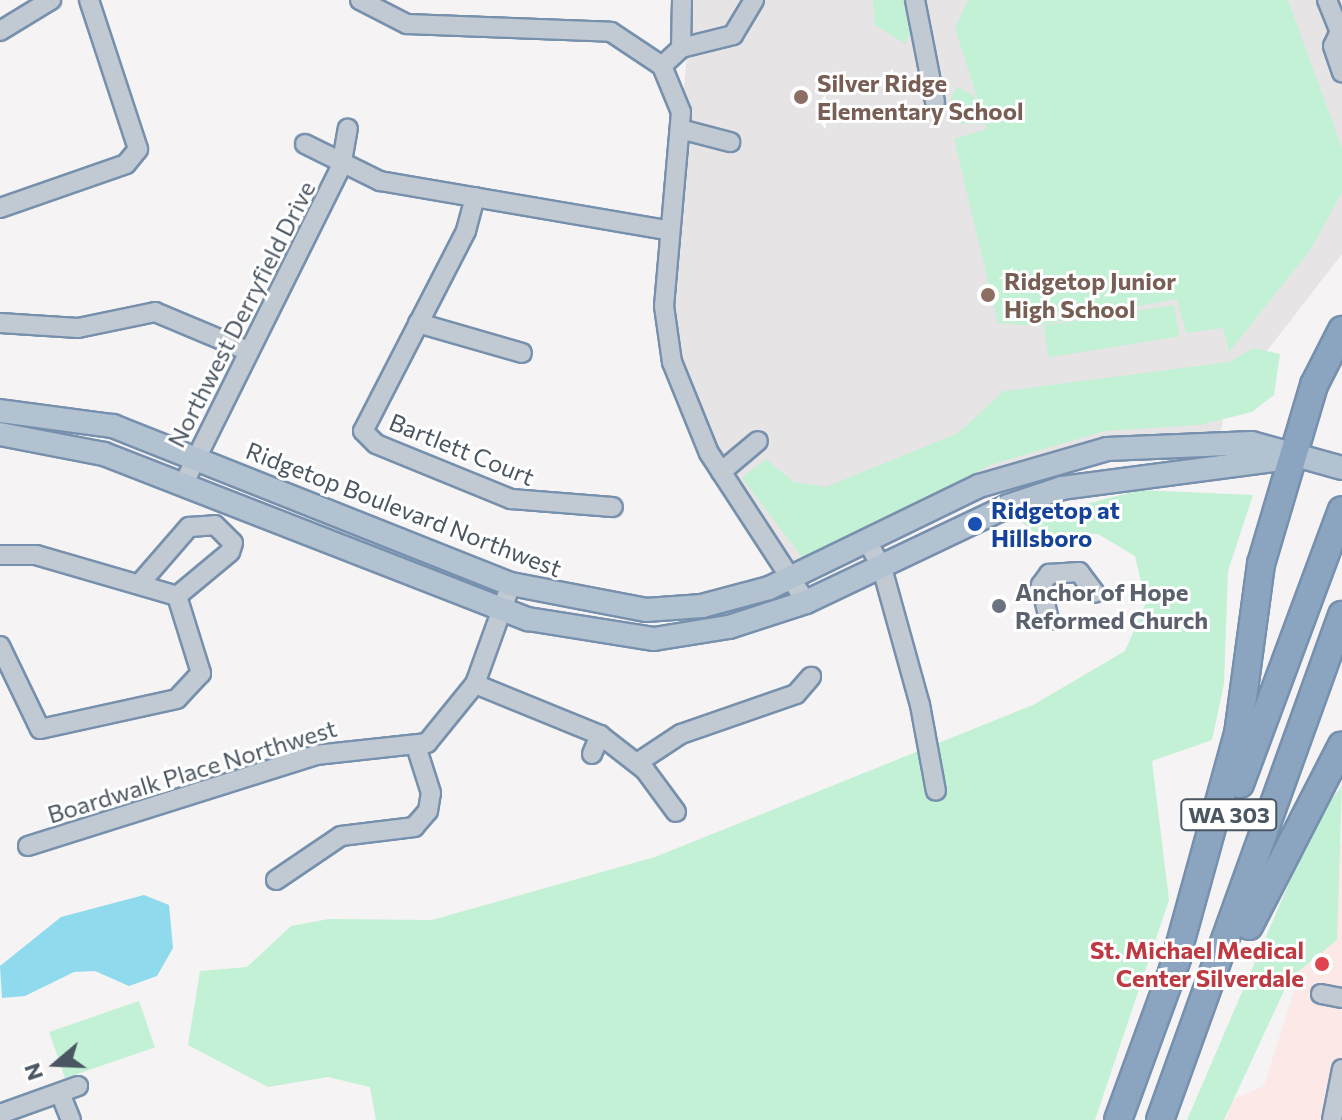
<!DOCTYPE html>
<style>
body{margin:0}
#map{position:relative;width:1342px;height:1120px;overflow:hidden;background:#f5f3f3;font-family:Commissioner,sans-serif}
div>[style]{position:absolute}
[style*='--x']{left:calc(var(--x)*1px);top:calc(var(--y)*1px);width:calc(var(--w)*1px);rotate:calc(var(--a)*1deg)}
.education>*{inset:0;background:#e6e4e5}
.medical>*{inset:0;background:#fce8e6}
.green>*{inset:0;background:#c3f1d5;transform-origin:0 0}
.water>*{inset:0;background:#90daee}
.roads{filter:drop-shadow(2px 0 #7690ad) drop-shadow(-2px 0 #7690ad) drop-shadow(0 2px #7690ad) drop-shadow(0 -2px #7690ad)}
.minor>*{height:18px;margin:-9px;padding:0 9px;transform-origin:9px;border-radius:9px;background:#c1cad2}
.major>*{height:22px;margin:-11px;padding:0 11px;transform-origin:11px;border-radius:11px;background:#b3c2d1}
.highway>*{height:26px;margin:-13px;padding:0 13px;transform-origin:13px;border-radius:13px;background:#8ba5c1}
.dots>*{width:22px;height:22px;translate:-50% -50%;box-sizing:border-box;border:4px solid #fff;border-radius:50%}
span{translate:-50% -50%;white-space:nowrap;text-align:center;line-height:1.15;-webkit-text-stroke:6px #fff;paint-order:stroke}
.shield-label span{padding:2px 6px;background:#fff;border:2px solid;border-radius:6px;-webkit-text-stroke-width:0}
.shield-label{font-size:22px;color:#4a5661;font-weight:700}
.education-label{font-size:24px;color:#785e54;font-weight:700}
.left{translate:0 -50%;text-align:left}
.street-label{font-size:24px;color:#4a5661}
.transit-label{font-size:24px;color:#164399;font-weight:700}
.worship-label{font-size:24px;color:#5b616d;font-weight:700}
.health-label{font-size:24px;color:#be3a42;font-weight:700}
.right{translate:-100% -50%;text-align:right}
.north{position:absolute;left:16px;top:1024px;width:80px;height:80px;-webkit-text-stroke:6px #fff;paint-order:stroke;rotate:251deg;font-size:22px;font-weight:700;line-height:32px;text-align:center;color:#4a5661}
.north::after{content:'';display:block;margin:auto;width:28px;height:36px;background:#4a5661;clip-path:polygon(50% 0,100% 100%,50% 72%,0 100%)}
</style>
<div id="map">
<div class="education">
<i style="clip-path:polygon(692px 0,1342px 0,1342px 254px,1226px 404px,1219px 442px,1068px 458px,793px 579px,709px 453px,664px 306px)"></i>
</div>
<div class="medical">
<i style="clip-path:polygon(1342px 840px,1342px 1120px,1226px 1120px,1232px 1100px,1264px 1086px)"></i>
</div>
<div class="green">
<i style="clip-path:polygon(873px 0,903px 0,911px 32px,905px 44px,875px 25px)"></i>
<i style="clip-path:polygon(968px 0,1288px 0,1342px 148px,1342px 192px,1311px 249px,1229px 352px,1223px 328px,1186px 333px,1177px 299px,1036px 326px,998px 323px,954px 139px,987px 129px,955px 28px)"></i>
<i style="clip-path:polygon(957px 87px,974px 96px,983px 124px,956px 123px,949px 102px)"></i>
<i style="left:1174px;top:305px;width:32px;height:132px;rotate:81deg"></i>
<i style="clip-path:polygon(1253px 348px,1280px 354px,1274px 395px,1252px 412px,1199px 425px,1104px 431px,993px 464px,803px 558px,742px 478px,766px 459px,794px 482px,826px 487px,958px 433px,1004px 391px,1229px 362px)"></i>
<i style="clip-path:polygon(1140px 490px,1253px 495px,1228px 571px,1224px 684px,1212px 740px,1152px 761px,1169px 900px,1095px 1120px,376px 1120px,370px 1087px,328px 1077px,268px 1087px,188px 1045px,200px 971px,247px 967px,291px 926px,329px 919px,432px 920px,655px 857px,1033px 705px,1125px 651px,1146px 603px,1135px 556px,1098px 534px,1037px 534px,1020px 521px)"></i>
<i style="clip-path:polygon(1342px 786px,1337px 940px,1290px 978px,1224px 1120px,1187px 1120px,1317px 818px)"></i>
<i style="left:139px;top:1001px;width:49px;height:95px;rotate:71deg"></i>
</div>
<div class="water">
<i style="clip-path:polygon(144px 895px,169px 905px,173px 948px,157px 976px,129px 986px,95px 971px,74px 972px,25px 996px,2px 998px,0 966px,61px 917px)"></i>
</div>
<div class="roads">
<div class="minor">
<i style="--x:360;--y:0;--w:53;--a:27.1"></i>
<i style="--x:407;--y:24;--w:204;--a:2.2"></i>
<i style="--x:611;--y:32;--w:61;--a:33.7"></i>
<i style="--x:662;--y:66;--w:50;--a:67.6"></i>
<i style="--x:681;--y:112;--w:195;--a:95"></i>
<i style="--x:664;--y:306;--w:57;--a:81.9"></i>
<i style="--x:672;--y:362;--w:98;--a:67.9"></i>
<i style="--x:709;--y:453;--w:178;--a:56.9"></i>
<i style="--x:915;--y:0;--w:104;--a:78.9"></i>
<i style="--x:1327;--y:0;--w:31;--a:68"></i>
<i style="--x:1342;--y:27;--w:21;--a:115"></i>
<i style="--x:1333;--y:46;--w:28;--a:71"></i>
<i style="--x:0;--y:31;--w:60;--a:-31.3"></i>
<i style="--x:681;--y:48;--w:48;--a:-88.8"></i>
<i style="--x:662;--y:66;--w:26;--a:-43"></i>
<i style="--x:681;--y:48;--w:54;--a:-14"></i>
<i style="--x:733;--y:35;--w:41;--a:-59"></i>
<i style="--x:680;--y:129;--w:52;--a:14.6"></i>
<i style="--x:305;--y:144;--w:84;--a:26.3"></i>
<i style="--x:380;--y:181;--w:291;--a:9.7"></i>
<i style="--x:475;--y:197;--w:35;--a:105"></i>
<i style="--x:466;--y:231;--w:225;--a:117.2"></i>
<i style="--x:363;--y:431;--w:18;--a:45"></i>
<i style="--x:376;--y:444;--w:146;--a:22.2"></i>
<i style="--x:511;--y:499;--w:102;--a:4.5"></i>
<i style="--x:0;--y:208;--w:133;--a:-19.2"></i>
<i style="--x:126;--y:164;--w:19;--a:-51"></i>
<i style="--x:138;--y:149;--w:157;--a:-108.2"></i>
<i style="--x:0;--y:323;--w:78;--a:3.7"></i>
<i style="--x:78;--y:328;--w:79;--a:-11.7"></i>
<i style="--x:155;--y:312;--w:99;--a:22.7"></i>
<i style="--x:418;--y:323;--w:108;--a:16.1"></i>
<i style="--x:721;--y:472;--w:48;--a:-40"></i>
<i style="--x:184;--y:483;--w:353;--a:-63.6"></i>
<i style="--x:341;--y:167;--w:39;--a:-80"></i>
<i style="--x:867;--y:541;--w:31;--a:61"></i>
<i style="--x:882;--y:568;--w:142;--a:74.5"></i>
<i style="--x:920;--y:705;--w:87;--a:79.5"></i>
<i style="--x:0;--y:555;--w:36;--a:0"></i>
<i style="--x:36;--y:555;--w:147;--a:16.2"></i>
<i style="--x:177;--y:596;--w:81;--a:72.7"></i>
<i style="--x:201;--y:673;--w:35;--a:133"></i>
<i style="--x:177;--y:699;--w:140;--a:167.6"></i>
<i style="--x:40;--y:729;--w:92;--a:-115.7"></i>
<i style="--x:142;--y:581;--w:72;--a:-49"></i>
<i style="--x:189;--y:527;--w:26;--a:-4"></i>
<i style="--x:215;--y:525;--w:25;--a:45"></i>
<i style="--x:233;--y:543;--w:9;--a:108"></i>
<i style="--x:230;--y:552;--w:69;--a:140.3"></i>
<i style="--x:1049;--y:620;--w:36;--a:-103"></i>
<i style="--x:1041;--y:585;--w:14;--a:-54"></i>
<i style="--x:1049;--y:574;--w:30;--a:-4"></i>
<i style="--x:1079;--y:572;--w:26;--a:53"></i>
<i style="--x:475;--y:684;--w:135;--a:22.2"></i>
<i style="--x:600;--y:735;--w:57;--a:37.9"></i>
<i style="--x:645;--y:770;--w:52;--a:53.6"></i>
<i style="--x:592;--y:754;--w:21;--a:-67"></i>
<i style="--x:637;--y:763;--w:53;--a:-33.4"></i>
<i style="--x:681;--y:734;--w:122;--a:-19.2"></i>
<i style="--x:796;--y:694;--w:23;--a:-49"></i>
<i style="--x:28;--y:846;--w:302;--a:-17.5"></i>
<i style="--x:316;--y:755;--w:112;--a:-6.2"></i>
<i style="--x:427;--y:743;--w:76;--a:-50.9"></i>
<i style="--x:475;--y:684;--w:106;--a:-70.2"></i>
<i style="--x:276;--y:880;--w:78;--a:-34.1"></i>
<i style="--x:341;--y:836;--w:74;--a:-7"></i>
<i style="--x:414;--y:827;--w:21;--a:-49"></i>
<i style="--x:428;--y:811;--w:18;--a:-81"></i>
<i style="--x:431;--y:793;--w:49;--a:-107.7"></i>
<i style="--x:1321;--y:994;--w:21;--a:11"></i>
<i style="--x:60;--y:1093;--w:29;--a:68"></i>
<i style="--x:0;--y:1114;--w:83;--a:-19.7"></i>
<i style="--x:1332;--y:1120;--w:52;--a:-78.9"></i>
</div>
<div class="major">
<i style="--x:0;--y:411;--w:114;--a:7.6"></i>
<i style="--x:113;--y:426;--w:428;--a:21.7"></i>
<i style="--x:511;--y:584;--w:137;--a:10.9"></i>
<i style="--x:646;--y:610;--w:56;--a:-4.1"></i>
<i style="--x:702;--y:606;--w:69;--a:-15"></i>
<i style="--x:769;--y:588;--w:233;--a:-25.9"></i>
<i style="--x:979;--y:486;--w:133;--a:-16.1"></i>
<i style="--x:1107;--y:449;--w:145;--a:-2.4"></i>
<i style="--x:1252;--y:443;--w:93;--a:15.5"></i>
<i style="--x:0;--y:434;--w:106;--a:10.9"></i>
<i style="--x:104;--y:454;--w:455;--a:21.3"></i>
<i style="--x:528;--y:619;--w:128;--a:9"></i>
<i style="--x:654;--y:639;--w:76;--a:-9.1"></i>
<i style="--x:729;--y:627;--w:81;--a:-18"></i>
<i style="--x:806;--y:602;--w:224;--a:-25.4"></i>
<i style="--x:1008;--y:506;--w:57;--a:-18.4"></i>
<i style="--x:1062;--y:488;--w:229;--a:-7.5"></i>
</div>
<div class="highway">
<i style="--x:1240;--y:784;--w:292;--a:-69.6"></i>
<i style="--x:1249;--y:926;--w:203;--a:-62.8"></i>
<i style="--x:1172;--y:973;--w:248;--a:-74.6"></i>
<i style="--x:1238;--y:734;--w:172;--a:-82.3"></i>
<i style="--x:1261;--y:564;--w:187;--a:-73.5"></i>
<i style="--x:1314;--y:385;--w:62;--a:-63"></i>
<i style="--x:1118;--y:1120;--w:175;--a:-69.9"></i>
<i style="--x:1160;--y:1120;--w:537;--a:-70.18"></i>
</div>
</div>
<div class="dots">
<i style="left:801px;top:97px;background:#8d6e63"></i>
<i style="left:988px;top:295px;background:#8d6e63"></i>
<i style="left:975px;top:524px;background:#1a4fb4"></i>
<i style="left:999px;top:606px;background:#6b7280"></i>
<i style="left:1322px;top:964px;background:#e0444e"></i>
</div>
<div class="shield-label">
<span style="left:1229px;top:815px">WA 303</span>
</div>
<div class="education-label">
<span class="left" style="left:817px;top:97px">Silver Ridge<br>Elementary School</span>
<span class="left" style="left:1004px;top:295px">Ridgetop Junior<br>High School</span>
</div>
<div class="street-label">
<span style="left:241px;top:314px;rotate:-63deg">Northwest Derryfield Drive</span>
<span style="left:462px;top:449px;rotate:22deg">Bartlett Court</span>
<span style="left:404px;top:509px;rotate:21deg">Ridgetop Boulevard Northwest</span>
<span style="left:192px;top:771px;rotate:-17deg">Boardwalk Place Northwest</span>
</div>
<div class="transit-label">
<span class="left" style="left:991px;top:524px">Ridgetop at<br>Hillsboro</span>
</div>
<div class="worship-label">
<span class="left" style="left:1015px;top:606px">Anchor of Hope<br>Reformed Church</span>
</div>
<div class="health-label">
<span class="right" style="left:1304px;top:964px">St. Michael Medical<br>Center Silverdale</span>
</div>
<div class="north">N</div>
</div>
